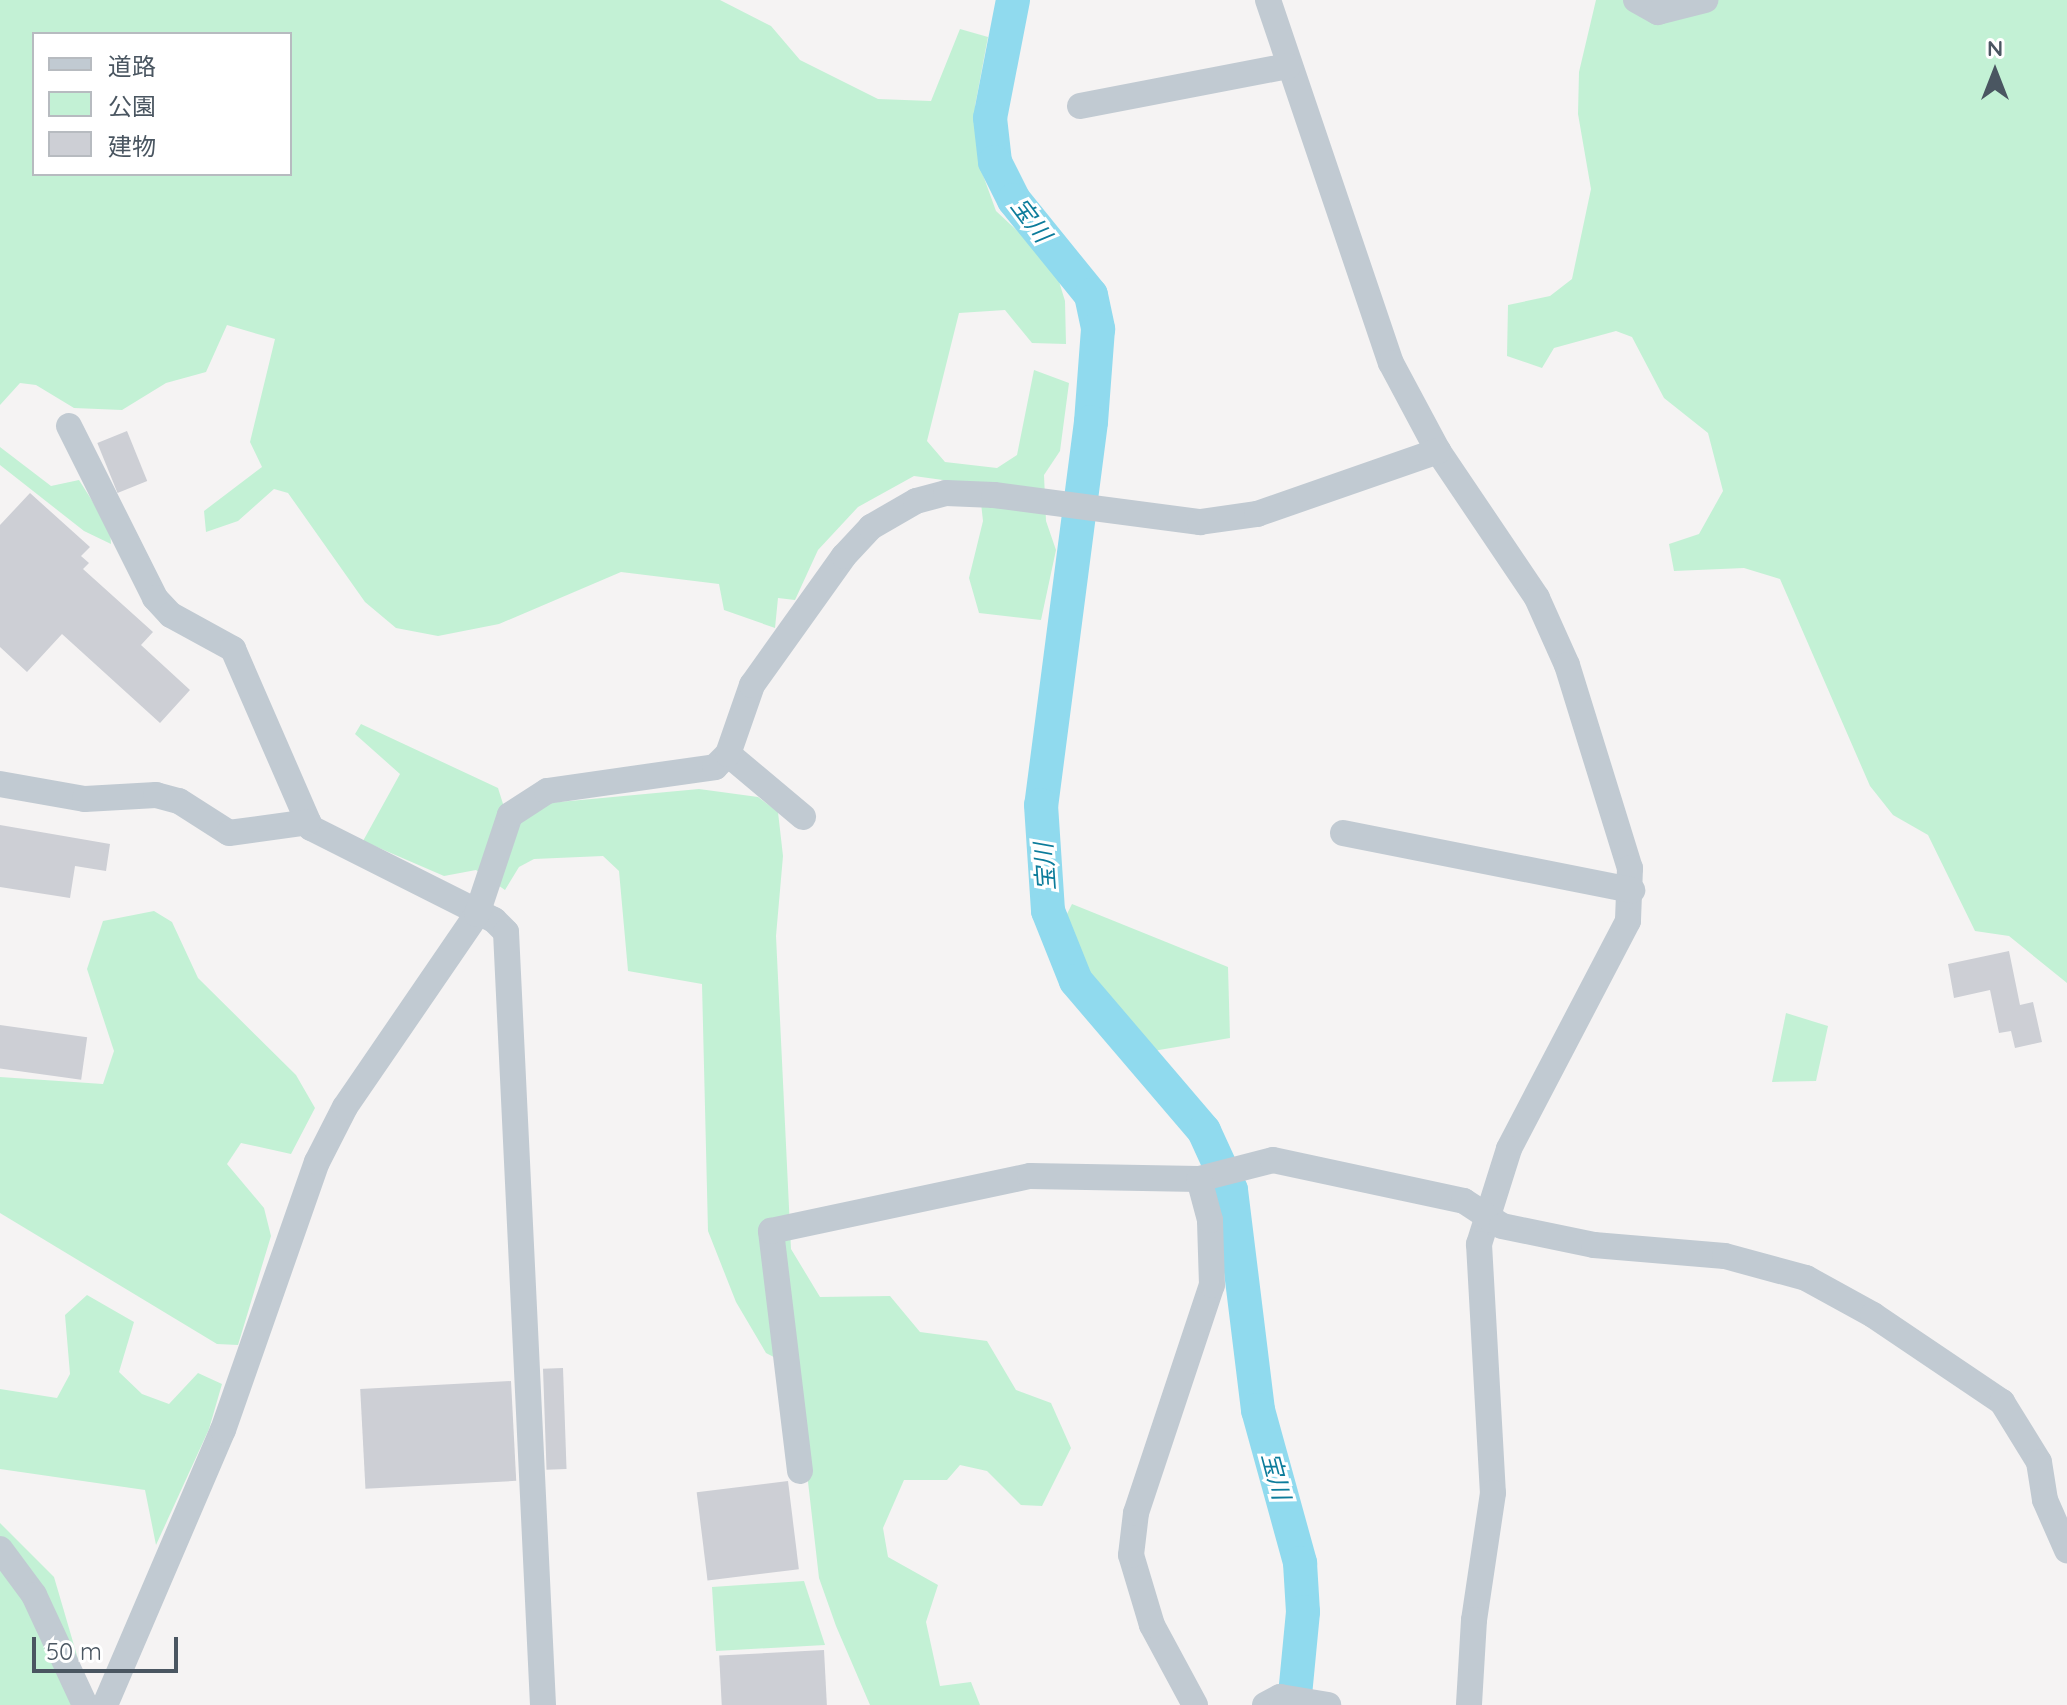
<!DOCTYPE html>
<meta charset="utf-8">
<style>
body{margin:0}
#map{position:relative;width:2067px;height:1705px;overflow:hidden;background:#f5f3f3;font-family:Quicksand,"Noto Sans JP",sans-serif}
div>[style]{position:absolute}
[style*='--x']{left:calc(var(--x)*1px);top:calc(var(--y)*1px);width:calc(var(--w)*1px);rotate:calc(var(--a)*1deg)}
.green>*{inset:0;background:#c3f1d5}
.river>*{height:34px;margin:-17px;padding:0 17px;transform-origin:17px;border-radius:17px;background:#90daee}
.building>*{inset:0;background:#cdcfd5;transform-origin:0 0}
.minor>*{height:26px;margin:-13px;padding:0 13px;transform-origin:13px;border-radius:13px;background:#c1cad2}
span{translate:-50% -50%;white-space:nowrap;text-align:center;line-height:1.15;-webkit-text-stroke:6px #fff;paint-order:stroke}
.water-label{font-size:24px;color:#0c7c9b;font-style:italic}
.legend{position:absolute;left:32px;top:32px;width:260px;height:144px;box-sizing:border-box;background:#fff;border:2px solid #b7bbc0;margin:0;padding:10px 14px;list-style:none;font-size:24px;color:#4a5661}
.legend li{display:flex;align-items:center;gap:16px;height:40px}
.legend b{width:40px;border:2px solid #b7bbc0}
.north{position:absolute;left:1955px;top:32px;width:80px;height:80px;-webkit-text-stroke:6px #fff;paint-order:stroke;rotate:0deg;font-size:22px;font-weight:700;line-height:32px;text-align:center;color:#4a5661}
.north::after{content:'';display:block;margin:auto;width:28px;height:36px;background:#4a5661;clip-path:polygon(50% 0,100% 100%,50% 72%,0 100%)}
.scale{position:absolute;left:32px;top:1637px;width:146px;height:36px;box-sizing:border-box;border:4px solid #4a5661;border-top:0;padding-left:10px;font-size:24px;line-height:28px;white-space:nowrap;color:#4a5661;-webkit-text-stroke:6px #fff;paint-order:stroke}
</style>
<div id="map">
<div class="green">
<i style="clip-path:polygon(evenodd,0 0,720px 0,771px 26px,800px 60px,878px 99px,931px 101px,960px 29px,988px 37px,975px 106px,979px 164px,996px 211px,1054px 265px,1065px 301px,1066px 344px,1032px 343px,1005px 310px,959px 313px,927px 441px,945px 462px,997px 468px,1017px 455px,1034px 370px,1069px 383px,1060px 451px,1044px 475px,1046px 521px,1056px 550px,1041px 620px,979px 613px,969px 578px,983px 521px,979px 485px,914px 476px,858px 507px,818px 550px,795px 600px,778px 598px,775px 628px,724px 610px,719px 584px,621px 572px,499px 624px,438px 636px,396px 628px,365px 602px,288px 493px,274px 489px,238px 521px,206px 532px,204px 511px,262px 467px,250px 442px,275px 339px,227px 325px,206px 372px,166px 383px,122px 410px,74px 408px,36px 385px,20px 383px,0 405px,0 0,34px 34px,290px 34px,290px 174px,34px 174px,34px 34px)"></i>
<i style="clip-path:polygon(1596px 0,2067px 0,2067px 983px,2009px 936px,1975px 931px,1928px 835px,1893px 815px,1870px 786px,1780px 579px,1744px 568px,1674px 571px,1669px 544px,1699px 534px,1723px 491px,1708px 433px,1664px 398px,1632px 337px,1616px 331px,1554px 348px,1542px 368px,1507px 356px,1508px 305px,1550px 296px,1572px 279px,1591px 189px,1578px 114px,1579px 72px)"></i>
<i style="clip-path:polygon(0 447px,51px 486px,79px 480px,110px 529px,111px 544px,84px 531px,0 465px)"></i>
<i style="clip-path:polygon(361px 724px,498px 788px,504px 807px,699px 789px,758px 797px,778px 812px,783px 856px,776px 936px,791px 1249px,820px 1297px,890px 1296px,920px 1332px,987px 1341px,1016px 1390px,1051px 1403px,1071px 1448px,1042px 1506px,1021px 1505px,987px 1471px,960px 1465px,947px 1480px,904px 1480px,883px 1528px,888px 1557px,938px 1585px,926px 1622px,940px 1686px,971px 1682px,980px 1705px,870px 1705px,836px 1626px,819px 1578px,795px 1368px,766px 1353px,736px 1302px,708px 1231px,702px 984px,628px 971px,619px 871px,603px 856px,534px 859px,519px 867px,505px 890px,476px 870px,444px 876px,363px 841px,400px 774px,355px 734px)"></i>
<i style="clip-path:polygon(1072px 904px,1228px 967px,1230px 1038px,1153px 1051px,1085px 968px,1066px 916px)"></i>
<i style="clip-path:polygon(154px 911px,172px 922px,198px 978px,296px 1075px,315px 1108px,291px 1154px,241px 1143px,227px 1164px,264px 1208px,271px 1236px,238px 1345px,217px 1344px,0 1213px,0 1077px,103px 1084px,114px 1051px,87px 969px,103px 921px)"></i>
<i style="clip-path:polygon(1786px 1013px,1828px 1026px,1816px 1081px,1772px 1082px)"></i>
<i style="clip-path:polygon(87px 1295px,134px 1322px,119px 1372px,142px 1394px,169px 1404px,198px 1373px,222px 1384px,209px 1429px,156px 1545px,145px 1490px,0 1469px,0 1389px,57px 1398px,70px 1374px,65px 1315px)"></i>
<i style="clip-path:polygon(0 1523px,54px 1577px,78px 1659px,75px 1705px,0 1705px)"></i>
<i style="clip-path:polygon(804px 1581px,825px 1645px,716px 1651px,712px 1587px)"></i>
</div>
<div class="river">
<i style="--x:1013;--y:0;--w:120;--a:101"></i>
<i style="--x:990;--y:118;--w:44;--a:83.5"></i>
<i style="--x:995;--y:162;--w:42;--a:63.4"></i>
<i style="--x:1014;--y:200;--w:122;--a:51"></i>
<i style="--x:1091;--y:295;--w:35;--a:78"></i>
<i style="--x:1098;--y:329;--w:93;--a:94.3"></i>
<i style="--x:1091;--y:422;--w:386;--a:97.4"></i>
<i style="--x:1041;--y:805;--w:106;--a:86.2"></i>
<i style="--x:1048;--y:911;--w:75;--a:68.2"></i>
<i style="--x:1076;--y:981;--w:197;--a:49.5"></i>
<i style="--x:1204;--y:1131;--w:65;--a:65.4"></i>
<i style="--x:1231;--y:1190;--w:222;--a:83"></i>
<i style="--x:1258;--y:1410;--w:159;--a:74.6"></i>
<i style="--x:1300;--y:1563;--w:49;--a:86.5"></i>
<i style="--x:1303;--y:1612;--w:93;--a:95.5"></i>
</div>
<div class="building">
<i style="left:127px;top:431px;width:54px;height:32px;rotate:68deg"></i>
<i style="clip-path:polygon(30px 493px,90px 547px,81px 556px,89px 563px,83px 569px,153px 632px,141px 645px,190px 690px,160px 723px,62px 634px,27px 672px,0 647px,0 525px)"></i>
<i style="clip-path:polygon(0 825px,110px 844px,106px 871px,75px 866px,70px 898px,0 887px)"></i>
<i style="clip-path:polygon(2009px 951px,2020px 1005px,2033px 1002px,2042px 1042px,2015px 1048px,2011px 1031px,1999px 1033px,1990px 990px,1954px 998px,1948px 964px)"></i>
<i style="left:0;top:1025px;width:88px;height:43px;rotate:8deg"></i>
<i style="left:563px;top:1368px;width:101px;height:20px;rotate:88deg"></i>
<i style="left:511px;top:1381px;width:100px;height:151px;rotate:87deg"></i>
<i style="left:788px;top:1481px;width:89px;height:92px;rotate:83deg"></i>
<i style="left:824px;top:1650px;width:55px;height:105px;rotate:87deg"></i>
</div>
<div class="minor">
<i style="--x:1268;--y:0;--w:383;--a:71.3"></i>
<i style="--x:1391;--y:363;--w:100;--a:61.9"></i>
<i style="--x:1438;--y:451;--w:177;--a:56"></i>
<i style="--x:1537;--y:598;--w:73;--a:65.9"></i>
<i style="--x:1567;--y:665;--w:213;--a:72.8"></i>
<i style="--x:1630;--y:868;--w:53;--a:92.2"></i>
<i style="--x:1628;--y:921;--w:257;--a:117.6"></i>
<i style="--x:1509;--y:1149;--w:100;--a:107.5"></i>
<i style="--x:1479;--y:1244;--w:249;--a:86.8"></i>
<i style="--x:1493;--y:1493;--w:128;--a:98.5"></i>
<i style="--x:1474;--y:1620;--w:85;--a:93.4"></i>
<i style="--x:1636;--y:0;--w:25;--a:29"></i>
<i style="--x:1658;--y:12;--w:49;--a:-14.3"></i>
<i style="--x:1080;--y:106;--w:212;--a:-10.9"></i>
<i style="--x:69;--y:426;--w:192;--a:63.4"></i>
<i style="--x:155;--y:598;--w:23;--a:47"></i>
<i style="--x:171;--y:615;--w:71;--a:28.7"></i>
<i style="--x:233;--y:649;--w:195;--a:66.5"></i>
<i style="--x:311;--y:828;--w:205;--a:26.7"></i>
<i style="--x:494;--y:920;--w:17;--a:45"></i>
<i style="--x:506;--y:932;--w:774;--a:87.26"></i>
<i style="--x:728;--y:754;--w:98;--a:40"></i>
<i style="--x:0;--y:784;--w:86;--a:10"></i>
<i style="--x:85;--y:799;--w:71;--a:-3.2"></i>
<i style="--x:156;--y:795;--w:24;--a:15"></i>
<i style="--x:179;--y:801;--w:59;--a:32.6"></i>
<i style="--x:229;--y:833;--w:80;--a:-7.9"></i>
<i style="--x:1343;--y:833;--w:295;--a:11.2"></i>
<i style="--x:800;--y:1471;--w:242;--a:-96.9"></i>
<i style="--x:771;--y:1231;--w:265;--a:-12"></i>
<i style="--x:1030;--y:1176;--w:169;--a:1"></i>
<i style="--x:1199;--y:1179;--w:76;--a:-14.4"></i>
<i style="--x:1273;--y:1160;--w:195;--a:12.1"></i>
<i style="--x:1464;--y:1201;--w:45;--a:33.3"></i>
<i style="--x:1502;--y:1226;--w:94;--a:11.7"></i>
<i style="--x:1594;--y:1245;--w:131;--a:4.8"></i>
<i style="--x:1725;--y:1256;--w:84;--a:15.2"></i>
<i style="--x:1806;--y:1278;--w:77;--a:28.9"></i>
<i style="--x:1873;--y:1315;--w:156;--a:34"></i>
<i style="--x:2002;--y:1402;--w:70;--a:58.3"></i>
<i style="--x:2039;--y:1462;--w:38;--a:81"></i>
<i style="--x:2045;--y:1500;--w:55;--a:66.3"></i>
<i style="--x:0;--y:1549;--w:57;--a:53.5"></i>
<i style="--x:34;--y:1595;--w:121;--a:65.1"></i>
<i style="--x:105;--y:1705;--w:299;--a:-66.8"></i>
<i style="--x:223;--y:1430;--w:284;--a:-70.7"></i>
<i style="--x:317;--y:1162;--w:62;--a:-63"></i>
<i style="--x:345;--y:1107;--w:234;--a:-55.6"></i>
<i style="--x:477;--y:914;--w:104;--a:-71.6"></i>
<i style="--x:510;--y:815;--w:44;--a:-33"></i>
<i style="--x:547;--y:791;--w:170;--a:-8.1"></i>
<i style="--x:715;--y:767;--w:18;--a:-45"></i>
<i style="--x:728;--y:754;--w:73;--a:-70.8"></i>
<i style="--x:752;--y:685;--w:158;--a:-54.5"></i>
<i style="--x:844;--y:556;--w:40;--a:-47"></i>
<i style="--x:871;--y:527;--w:52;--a:-30"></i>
<i style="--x:916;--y:501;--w:31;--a:-15"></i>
<i style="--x:946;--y:493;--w:48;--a:2.4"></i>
<i style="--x:994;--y:495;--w:208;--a:7.5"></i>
<i style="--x:1200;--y:522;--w:58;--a:-8"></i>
<i style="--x:1257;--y:514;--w:192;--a:-19.2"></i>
<i style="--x:1195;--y:1705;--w:91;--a:-118.3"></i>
<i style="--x:1152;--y:1625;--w:73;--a:-106.7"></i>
<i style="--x:1131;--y:1555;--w:42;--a:-83.2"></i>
<i style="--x:1136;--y:1513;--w:240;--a:-71.6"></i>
<i style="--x:1212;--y:1285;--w:65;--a:-91.8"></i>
<i style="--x:1210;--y:1220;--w:42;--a:-105"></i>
<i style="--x:1265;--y:1705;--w:17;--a:-28"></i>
<i style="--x:1280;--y:1697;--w:49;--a:9.5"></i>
</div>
<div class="water-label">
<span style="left:1031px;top:220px;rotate:53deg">宝川</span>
<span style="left:1045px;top:867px;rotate:-94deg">宝川</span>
<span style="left:1276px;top:1476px;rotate:75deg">宝川</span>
</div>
<ul class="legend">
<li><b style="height:10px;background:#c1cad2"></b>道路</li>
<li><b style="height:22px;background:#c3f1d5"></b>公園</li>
<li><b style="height:22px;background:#cdcfd5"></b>建物</li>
</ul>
<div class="north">N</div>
<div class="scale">50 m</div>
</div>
